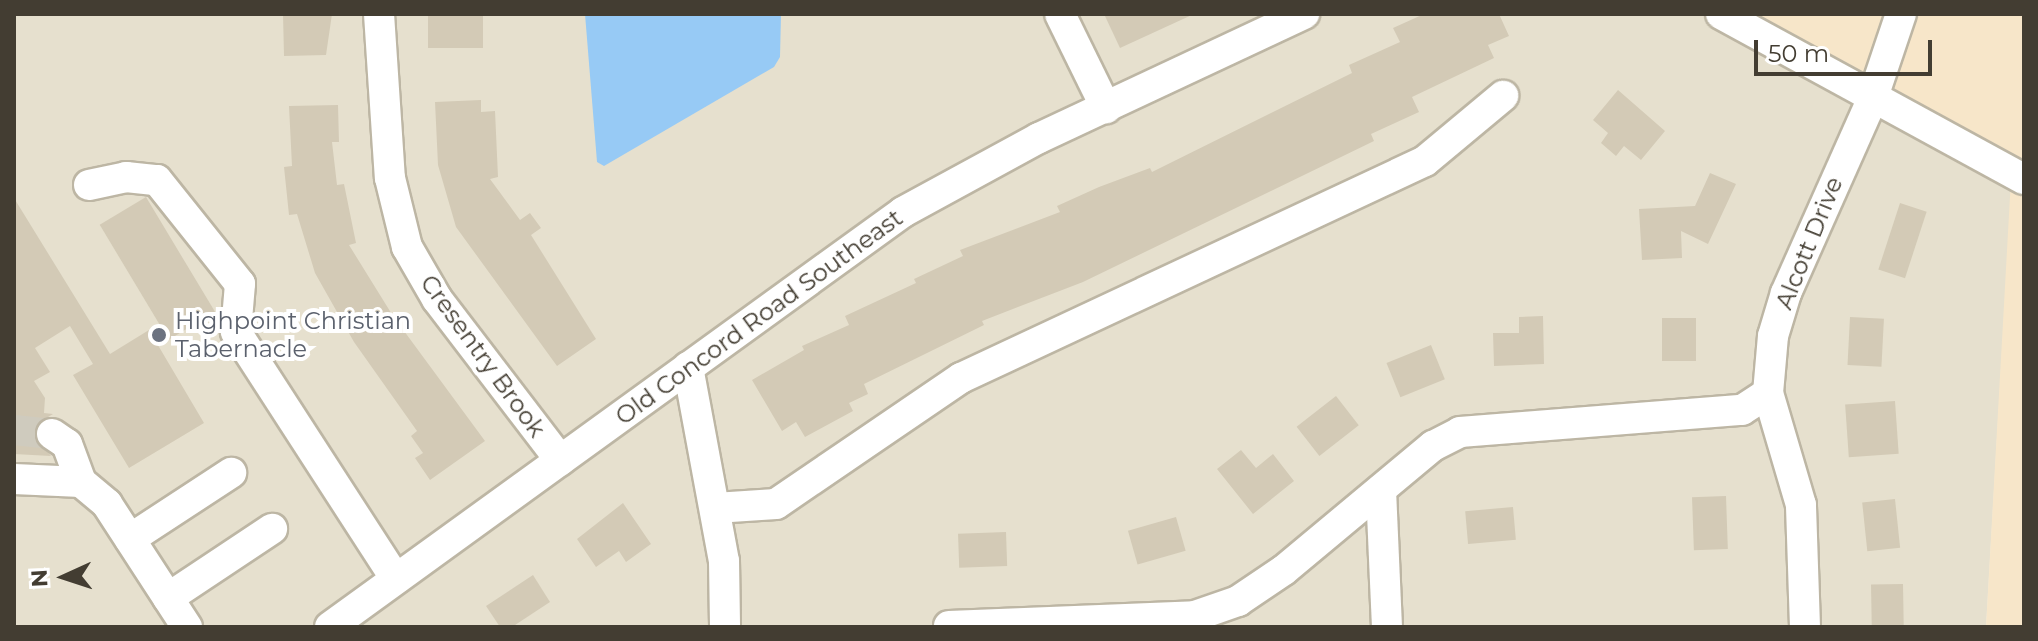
<!DOCTYPE html>
<style>
body{margin:0}
#map{position:relative;width:2038px;height:641px;overflow:hidden;background:#f2eee1;font-family:Montserrat,sans-serif}
div>[style]{position:absolute}
[style*='--x']{left:calc(var(--x)*1px);top:calc(var(--y)*1px);width:calc(var(--w)*1px);rotate:calc(var(--a)*1deg)}
.residential>*{inset:0;background:#e6e0ce}
.commercial>*{inset:0;background:#f7e6c9}
.water>*{inset:0;background:#97caf5}
.building>*{inset:0;background:#d3cab6;transform-origin:0 0}
.minor-tunnel>*{height:30px;margin-top:-15px;transform-origin:0;background:repeating-linear-gradient(90deg,#cfcbbe 0 30px,transparent 0 45px)}
.roads{filter:drop-shadow(2px 0 #bdb6a4) drop-shadow(-2px 0 #bdb6a4) drop-shadow(0 2px #bdb6a4) drop-shadow(0 -2px #bdb6a4)}
.minor>*{height:30px;margin:-15px;padding:0 15px;transform-origin:15px;border-radius:15px;background:#fff}
.dots>*{width:22px;height:22px;translate:-50% -50%;box-sizing:border-box;border:4px solid #fff;border-radius:50%}
span{translate:-50% -50%;white-space:nowrap;text-align:center;line-height:1.15;-webkit-text-stroke:8px #fff;paint-order:stroke}
.street-label{font-size:24px;color:#433d32}
.worship-label{font-size:24px;color:#5b616d}
.left{translate:0 -50%;text-align:left}
.frame{position:absolute;inset:0;border:16px solid #433d32;pointer-events:none}
.north{position:absolute;left:24px;top:537px;width:80px;height:80px;-webkit-text-stroke:6px #fff;paint-order:stroke;rotate:267deg;font-size:22px;font-weight:700;line-height:32px;text-align:center;color:#433d32}
.north::after{content:'';display:block;margin:auto;width:28px;height:36px;background:#433d32;clip-path:polygon(50% 0,100% 100%,50% 72%,0 100%)}
.scale{position:absolute;left:1754px;top:40px;width:178px;height:36px;box-sizing:border-box;border:4px solid #433d32;border-top:0;padding-left:10px;font-size:24px;line-height:28px;white-space:nowrap;color:#433d32;-webkit-text-stroke:6px #fff;paint-order:stroke}
</style>
<div id="map">
<div class="residential">
<i style="clip-path:polygon(14px 14px,1725px 14px,2013px 161px,1986px 627px,14px 627px)"></i>
</div>
<div class="commercial">
<i style="clip-path:polygon(1725px 14px,2024px 14px,2024px 627px,1986px 627px,2012px 161px)"></i>
</div>
<div class="water">
<i style="clip-path:polygon(585px 14px,781px 14px,780px 57px,774px 67px,604px 166px,597px 162px)"></i>
</div>
<div class="building">
<i style="clip-path:polygon(283px 14px,332px 14px,326px 55px,284px 56px)"></i>
<i style="left:428px;top:14px;width:55px;height:34px"></i>
<i style="clip-path:polygon(1104px 14px,1194px 14px,1120px 48px)"></i>
<i style="clip-path:polygon(1424px 14px,1499px 14px,1509px 36px,1488px 45px,1494px 58px,1412px 97px,1419px 112px,1371px 134px,1374px 141px,1083px 282px,982px 321px,984px 325px,864px 384px,868px 394px,849px 403px,853px 411px,805px 437px,796px 422px,782px 431px,752px 380px,804px 350px,802px 346px,849px 325px,845px 316px,916px 283px,914px 279px,963px 256px,960px 250px,1060px 212px,1057px 206px,1099px 187px,1150px 168px,1152px 172px,1352px 73px,1349px 65px,1400px 42px,1393px 28px)"></i>
<i style="clip-path:polygon(1618px 90px,1665px 131px,1641px 160px,1624px 146px,1616px 156px,1601px 143px,1608px 133px,1593px 120px)"></i>
<i style="clip-path:polygon(481px 100px,481px 112px,495px 111px,498px 177px,490px 179px,520px 220px,530px 213px,541px 228px,531px 235px,596px 339px,557px 366px,456px 227px,438px 165px,435px 102px)"></i>
<i style="clip-path:polygon(338px 105px,339px 142px,332px 142px,337px 185px,344px 184px,356px 243px,349px 245px,393px 316px,485px 441px,430px 480px,415px 458px,423px 453px,411px 436px,417px 431px,354px 342px,315px 273px,297px 214px,289px 215px,284px 167px,292px 166px,289px 106px)"></i>
<i style="clip-path:polygon(1710px 173px,1736px 184px,1708px 244px,1681px 231px,1682px 258px,1642px 260px,1639px 209px,1695px 206px)"></i>
<i style="left:146px;top:197px;width:134px;height:54px;rotate:59deg"></i>
<i style="clip-path:polygon(14px 198px,110px 354px,149px 330px,204px 423px,129px 468px,73px 375px,93px 364px,70px 326px,35px 348px,50px 372px,34px 381px,45px 398px,44px 413px,53px 414px,38px 423px,34px 434px,51px 456px,14px 454px)"></i>
<i style="left:1900px;top:203px;width:28px;height:70px;rotate:18deg"></i>
<i style="clip-path:polygon(1543px 316px,1544px 364px,1494px 366px,1493px 333px,1519px 333px,1519px 317px)"></i>
<i style="left:1850px;top:317px;width:34px;height:48px;rotate:3deg"></i>
<i style="left:1662px;top:318px;width:34px;height:43px"></i>
<i style="left:1431px;top:345px;width:37px;height:48px;rotate:68deg"></i>
<i style="left:1336px;top:396px;width:37px;height:50px;rotate:52deg"></i>
<i style="left:1895px;top:401px;width:53px;height:50px;rotate:86deg"></i>
<i style="clip-path:polygon(1241px 450px,1256px 468px,1273px 454px,1294px 481px,1253px 514px,1217px 469px)"></i>
<i style="left:1726px;top:496px;width:53px;height:34px;rotate:88deg"></i>
<i style="left:1895px;top:499px;width:49px;height:33px;rotate:84deg"></i>
<i style="clip-path:polygon(623px 503px,651px 544px,626px 562px,619px 551px,596px 567px,577px 539px)"></i>
<i style="left:1513px;top:507px;width:33px;height:48px;rotate:85deg"></i>
<i style="left:1176px;top:517px;width:35px;height:50px;rotate:74deg"></i>
<i style="left:1006px;top:532px;width:34px;height:48px;rotate:88deg"></i>
<i style="clip-path:polygon(533px 575px,550px 602px,512px 627px,500px 627px,486px 606px)"></i>
<i style="left:1903px;top:584px;width:43px;height:32px;rotate:89deg"></i>
</div>
<div class="minor-tunnel">
<i style="--x:14;--y:430;--w:38;--a:6"></i>
</div>
<div class="roads">
<div class="minor">
<i style="--x:379;--y:14;--w:164;--a:86.2"></i>
<i style="--x:390;--y:178;--w:71;--a:76.2"></i>
<i style="--x:407;--y:247;--w:60;--a:60"></i>
<i style="--x:437;--y:299;--w:203;--a:52.6"></i>
<i style="--x:1060;--y:14;--w:105;--a:63.9"></i>
<i style="--x:1721;--y:14;--w:345;--a:28.6"></i>
<i style="--x:89;--y:185;--w:38;--a:-12"></i>
<i style="--x:126;--y:177;--w:31;--a:6"></i>
<i style="--x:157;--y:180;--w:133;--a:51.4"></i>
<i style="--x:240;--y:284;--w:48;--a:94.8"></i>
<i style="--x:236;--y:332;--w:294;--a:57.1"></i>
<i style="--x:688;--y:367;--w:197;--a:79.5"></i>
<i style="--x:724;--y:561;--w:66;--a:89.1"></i>
<i style="--x:52;--y:434;--w:18;--a:34"></i>
<i style="--x:67;--y:444;--w:40;--a:69.8"></i>
<i style="--x:14;--y:479;--w:67;--a:2.6"></i>
<i style="--x:81;--y:482;--w:34;--a:40"></i>
<i style="--x:107;--y:504;--w:147;--a:57"></i>
<i style="--x:1381;--y:490;--w:137;--a:87.5"></i>
<i style="--x:715;--y:508;--w:61;--a:-3.8"></i>
<i style="--x:776;--y:504;--w:224;--a:-34.3"></i>
<i style="--x:961;--y:378;--w:512;--a:-25.06"></i>
<i style="--x:1425;--y:161;--w:102;--a:-39.8"></i>
<i style="--x:130;--y:539;--w:121;--a:-33.2"></i>
<i style="--x:168;--y:598;--w:125;--a:-33.6"></i>
<i style="--x:949;--y:626;--w:246;--a:-2.3"></i>
<i style="--x:1195;--y:616;--w:46;--a:-19.2"></i>
<i style="--x:1238;--y:601;--w:55;--a:-34"></i>
<i style="--x:1284;--y:570;--w:194;--a:-39.8"></i>
<i style="--x:1433;--y:446;--w:30;--a:-27"></i>
<i style="--x:1460;--y:432;--w:283;--a:-4.5"></i>
<i style="--x:1742;--y:410;--w:31;--a:-33"></i>
<i style="--x:330;--y:627;--w:707;--a:-35.91"></i>
<i style="--x:903;--y:212;--w:155;--a:-28.6"></i>
<i style="--x:1039;--y:138;--w:293;--a:-25.1"></i>
<i style="--x:1805;--y:627;--w:122;--a:-91.9"></i>
<i style="--x:1801;--y:505;--w:117;--a:-106.4"></i>
<i style="--x:1768;--y:393;--w:57;--a:-85"></i>
<i style="--x:1773;--y:336;--w:45;--a:-73.2"></i>
<i style="--x:1786;--y:293;--w:211;--a:-66"></i>
<i style="--x:1872;--y:100;--w:91;--a:-71.4"></i>
</div>
</div>
<div class="dots">
<i style="left:159px;top:335px;background:#6b7280"></i>
</div>
<div class="street-label">
<span style="left:1809px;top:243px;rotate:-68deg">Alcott Drive</span>
<span style="left:759px;top:317px;rotate:-36deg">Old Concord Road Southeast</span>
<span style="left:483px;top:356px;rotate:54deg">Cresentry Brook</span>
</div>
<div class="worship-label">
<span class="left" style="left:175px;top:335px">Highpoint Christian<br>Tabernacle</span>
</div>
<div class="frame"></div>
<div class="north">N</div>
<div class="scale">50 m</div>
</div>
